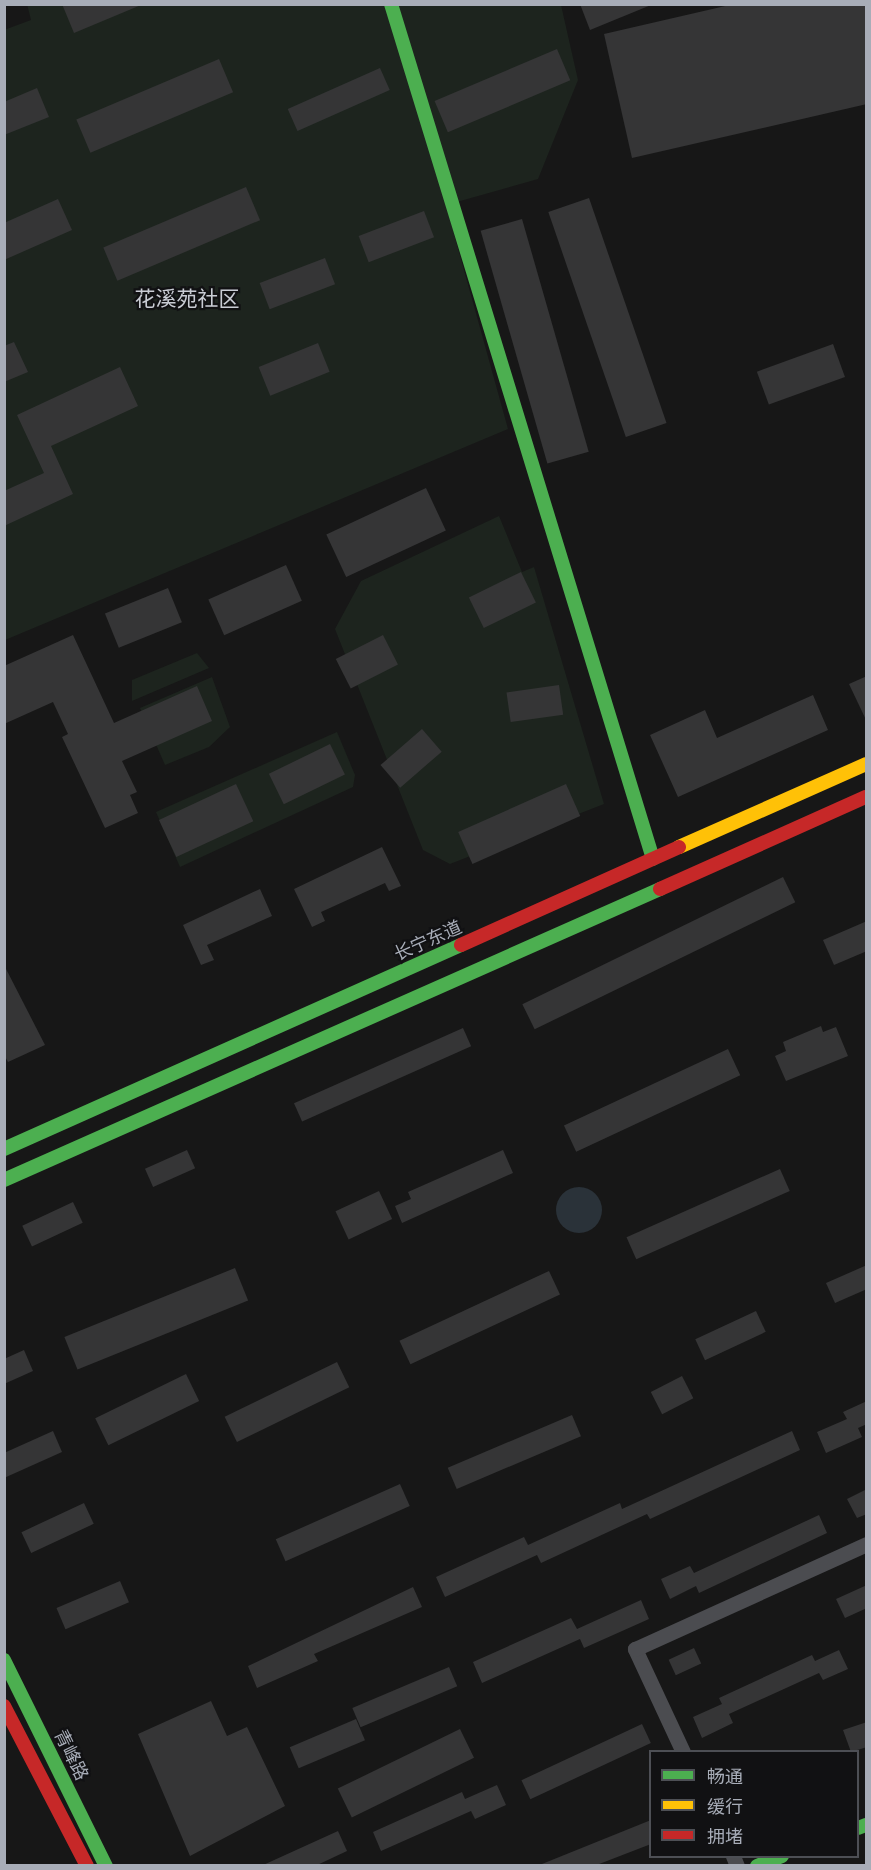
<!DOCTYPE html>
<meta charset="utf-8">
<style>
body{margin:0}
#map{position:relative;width:871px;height:1870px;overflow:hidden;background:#171717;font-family:Mulish,"Noto Sans SC",sans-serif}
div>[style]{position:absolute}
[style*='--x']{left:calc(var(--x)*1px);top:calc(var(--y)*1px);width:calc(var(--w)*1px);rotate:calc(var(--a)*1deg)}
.green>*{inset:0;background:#1d241e}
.water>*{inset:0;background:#2a3239}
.round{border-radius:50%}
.building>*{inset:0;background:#353536;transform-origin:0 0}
.street>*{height:15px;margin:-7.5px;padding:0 7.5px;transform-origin:7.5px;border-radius:7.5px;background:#4b4c50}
.fast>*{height:14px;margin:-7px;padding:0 7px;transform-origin:7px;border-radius:7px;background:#4caf50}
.slow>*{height:14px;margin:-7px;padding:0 7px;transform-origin:7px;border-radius:7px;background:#ffc107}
.jam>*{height:14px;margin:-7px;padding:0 7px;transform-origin:7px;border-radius:7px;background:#c62828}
span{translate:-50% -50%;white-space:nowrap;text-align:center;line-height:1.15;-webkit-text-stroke:4.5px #111113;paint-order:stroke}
.street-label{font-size:18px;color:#a8adb8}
.quarter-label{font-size:21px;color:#c9ccd4}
.frame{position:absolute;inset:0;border:6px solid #a8adb8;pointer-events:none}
.legend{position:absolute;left:649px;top:1750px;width:210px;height:108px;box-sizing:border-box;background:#111113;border:2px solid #4d4f55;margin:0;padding:8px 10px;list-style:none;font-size:18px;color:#a8adb8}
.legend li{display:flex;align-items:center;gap:12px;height:30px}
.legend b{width:30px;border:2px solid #4d4f55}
</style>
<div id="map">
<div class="green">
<i style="clip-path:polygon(27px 4px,561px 5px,578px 80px,538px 179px,446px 205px,508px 429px,5px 640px,4px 30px,31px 20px)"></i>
<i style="clip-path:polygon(499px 516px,522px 572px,534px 567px,604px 804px,450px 864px,423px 850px,335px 629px,361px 581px)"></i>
<i style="clip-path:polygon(197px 653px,209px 668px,132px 701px,132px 680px)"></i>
<i style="clip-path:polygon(212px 677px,230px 727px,209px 747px,165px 765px,140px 708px)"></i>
<i style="clip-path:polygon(337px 732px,355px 775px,353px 787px,180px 867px,156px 812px)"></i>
</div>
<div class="water">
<i class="round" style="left:556px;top:1187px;width:46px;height:46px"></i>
</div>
<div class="building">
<i style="clip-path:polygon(62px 4px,141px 4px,141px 5px,74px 33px)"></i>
<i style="clip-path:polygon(580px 4px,651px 4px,651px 5px,590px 30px)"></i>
<i style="clip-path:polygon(734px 4px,867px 4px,867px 104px,632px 158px,604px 34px)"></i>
<i style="left:557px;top:49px;width:34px;height:133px;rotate:67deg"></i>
<i style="left:219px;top:59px;width:36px;height:155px;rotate:67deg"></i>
<i style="left:380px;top:68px;width:24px;height:101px;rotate:66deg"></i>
<i style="clip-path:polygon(37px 88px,49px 117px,4px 135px,4px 102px)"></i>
<i style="left:246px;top:187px;width:36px;height:155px;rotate:67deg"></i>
<i style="left:589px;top:198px;width:238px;height:43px;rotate:71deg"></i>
<i style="clip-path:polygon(58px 199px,72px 230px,4px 260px,4px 223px)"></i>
<i style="left:424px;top:211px;width:28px;height:70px;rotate:69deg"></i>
<i style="left:522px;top:219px;width:242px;height:43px;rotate:74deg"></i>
<i style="left:325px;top:258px;width:28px;height:70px;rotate:69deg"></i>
<i style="clip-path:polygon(14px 342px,28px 372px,4px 382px,4px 346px)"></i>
<i style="left:318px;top:343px;width:31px;height:64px;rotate:68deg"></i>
<i style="left:833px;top:344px;width:35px;height:81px;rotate:70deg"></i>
<i style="clip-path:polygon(120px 367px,138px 406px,51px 446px,73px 494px,4px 526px,4px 491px,44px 473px,17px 415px)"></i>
<i style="left:426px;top:488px;width:47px;height:110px;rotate:65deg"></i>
<i style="left:286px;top:565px;width:39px;height:85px;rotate:66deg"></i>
<i style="left:521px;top:572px;width:34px;height:58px;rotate:64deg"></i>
<i style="left:168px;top:588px;width:37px;height:68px;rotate:68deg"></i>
<i style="clip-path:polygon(73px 635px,114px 723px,197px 686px,212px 721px,122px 761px,137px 792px,130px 795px,138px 813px,105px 828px,62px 737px,68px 734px,53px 702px,4px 724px,4px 666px)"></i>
<i style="left:383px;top:635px;width:33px;height:53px;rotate:63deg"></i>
<i style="clip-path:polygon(867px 676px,867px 722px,849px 684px)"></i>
<i style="left:559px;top:685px;width:30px;height:53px;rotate:82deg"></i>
<i style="clip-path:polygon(813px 695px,828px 730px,678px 797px,650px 735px,705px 710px,717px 738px)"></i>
<i style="left:422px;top:729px;width:30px;height:55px;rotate:49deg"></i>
<i style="left:330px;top:744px;width:34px;height:68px;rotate:64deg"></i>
<i style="left:236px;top:784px;width:41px;height:85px;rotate:65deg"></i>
<i style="left:566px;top:784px;width:35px;height:118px;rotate:66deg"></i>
<i style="clip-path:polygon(382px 847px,401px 886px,389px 891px,385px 883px,321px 912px,325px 921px,312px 927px,294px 889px)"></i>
<i style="left:783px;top:877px;width:28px;height:290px;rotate:64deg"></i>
<i style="clip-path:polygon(260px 889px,272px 916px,207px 945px,214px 960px,201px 965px,183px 925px)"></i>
<i style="clip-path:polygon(867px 921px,867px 951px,834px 965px,823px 940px)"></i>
<i style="clip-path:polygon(4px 965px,45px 1045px,8px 1062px,4px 1055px)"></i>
<i style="clip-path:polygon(821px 1026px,823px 1032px,836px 1027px,848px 1056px,786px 1081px,775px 1056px,786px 1051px,783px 1042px)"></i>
<i style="left:463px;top:1028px;width:20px;height:185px;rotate:66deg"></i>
<i style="left:728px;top:1049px;width:29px;height:181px;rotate:65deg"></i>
<i style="left:187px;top:1150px;width:20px;height:46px;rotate:66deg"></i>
<i style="clip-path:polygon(503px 1150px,513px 1173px,402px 1223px,395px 1206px,411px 1199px,408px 1192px)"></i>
<i style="left:780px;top:1169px;width:24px;height:168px;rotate:66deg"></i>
<i style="left:379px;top:1191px;width:31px;height:48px;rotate:65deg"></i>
<i style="left:73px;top:1202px;width:23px;height:56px;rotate:65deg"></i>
<i style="clip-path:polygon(867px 1265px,867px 1289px,835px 1303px,826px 1283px)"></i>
<i style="left:235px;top:1268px;width:35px;height:184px;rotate:68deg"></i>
<i style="left:549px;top:1271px;width:26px;height:165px;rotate:65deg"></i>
<i style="left:756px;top:1311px;width:23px;height:67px;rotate:65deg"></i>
<i style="clip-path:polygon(24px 1350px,33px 1371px,4px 1384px,4px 1359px)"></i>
<i style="left:337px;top:1362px;width:28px;height:125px;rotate:64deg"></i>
<i style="left:186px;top:1374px;width:30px;height:101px;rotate:64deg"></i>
<i style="left:682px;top:1376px;width:25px;height:35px;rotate:63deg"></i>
<i style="clip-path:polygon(867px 1401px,867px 1424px,858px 1428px,862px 1437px,826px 1453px,817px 1432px,847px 1419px,843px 1412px)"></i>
<i style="left:572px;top:1415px;width:23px;height:135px;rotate:67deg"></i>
<i style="clip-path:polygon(53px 1431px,62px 1452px,4px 1478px,4px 1453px)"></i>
<i style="clip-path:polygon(792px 1431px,800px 1450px,650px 1519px,647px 1514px,541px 1563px,537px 1555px,445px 1597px,436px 1577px,524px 1537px,528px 1545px,620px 1503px,622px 1509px)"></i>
<i style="left:400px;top:1484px;width:24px;height:136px;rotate:66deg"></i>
<i style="clip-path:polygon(867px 1489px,867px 1514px,857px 1518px,847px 1499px)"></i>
<i style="left:84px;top:1503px;width:23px;height:69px;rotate:65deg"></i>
<i style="clip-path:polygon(819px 1515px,827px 1533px,699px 1593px,696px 1586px,670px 1599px,661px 1579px,690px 1566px,694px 1573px)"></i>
<i style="left:120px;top:1581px;width:23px;height:69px;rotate:67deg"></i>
<i style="clip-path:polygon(867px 1585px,867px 1608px,845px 1618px,836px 1599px)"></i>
<i style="clip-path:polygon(413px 1587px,422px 1607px,314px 1654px,318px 1661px,257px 1688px,248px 1666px)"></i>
<i style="clip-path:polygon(641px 1600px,649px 1619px,584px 1648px,580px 1639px,482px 1683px,473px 1662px,571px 1618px,577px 1629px)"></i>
<i style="left:694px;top:1648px;width:17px;height:28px;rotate:65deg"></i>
<i style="clip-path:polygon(839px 1650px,848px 1669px,823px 1680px,819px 1673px,729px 1714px,733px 1723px,702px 1738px,693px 1717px,722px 1704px,719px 1698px,812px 1655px,815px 1661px)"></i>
<i style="left:449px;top:1667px;width:21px;height:105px;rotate:67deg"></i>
<i style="clip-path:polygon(211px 1701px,227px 1736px,247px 1727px,285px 1806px,190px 1856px,138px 1734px)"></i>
<i style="left:356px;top:1719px;width:23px;height:72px;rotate:67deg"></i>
<i style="clip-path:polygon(867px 1722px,867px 1747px,851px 1752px,843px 1730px)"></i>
<i style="left:642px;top:1724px;width:21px;height:133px;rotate:65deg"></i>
<i style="left:460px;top:1729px;width:32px;height:136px;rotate:64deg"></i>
<i style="clip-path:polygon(497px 1785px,506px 1805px,475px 1819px,471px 1811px,381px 1851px,373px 1832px,462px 1792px,465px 1799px)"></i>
<i style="clip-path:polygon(651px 1820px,651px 1844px,594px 1866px,537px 1866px)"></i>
<i style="clip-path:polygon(338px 1831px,347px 1851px,315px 1866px,261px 1866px)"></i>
</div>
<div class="street">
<i style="--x:683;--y:1752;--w:114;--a:-115"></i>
<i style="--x:635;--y:1649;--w:254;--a:-24.4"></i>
<i style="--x:733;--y:1856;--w:11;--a:68"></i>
</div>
<div class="fast">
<i style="--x:391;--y:4;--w:894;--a:72.96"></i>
<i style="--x:4;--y:1149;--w:500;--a:-24.06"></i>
<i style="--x:4;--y:1180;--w:718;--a:-23.92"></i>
<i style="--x:4;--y:1660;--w:230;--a:63.7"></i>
<i style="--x:858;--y:1828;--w:9;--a:-21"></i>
<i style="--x:757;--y:1866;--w:27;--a:-22"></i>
</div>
<div class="slow">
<i style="--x:679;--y:847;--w:205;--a:-23.9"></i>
</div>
<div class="jam">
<i style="--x:660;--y:889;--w:226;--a:-24.1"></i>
<i style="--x:461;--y:945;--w:239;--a:-24.2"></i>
<i style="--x:4;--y:1706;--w:180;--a:62.6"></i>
</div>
<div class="street-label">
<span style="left:428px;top:941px;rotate:-24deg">长宁东道</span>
<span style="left:71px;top:1755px;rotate:64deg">青峰路</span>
</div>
<div class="quarter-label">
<span style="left:187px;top:298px">花溪苑社区</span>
</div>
<div class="frame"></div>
<ul class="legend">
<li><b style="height:8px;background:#4caf50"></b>畅通</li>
<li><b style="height:8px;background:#ffc107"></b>缓行</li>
<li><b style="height:8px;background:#c62828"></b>拥堵</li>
</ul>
</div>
